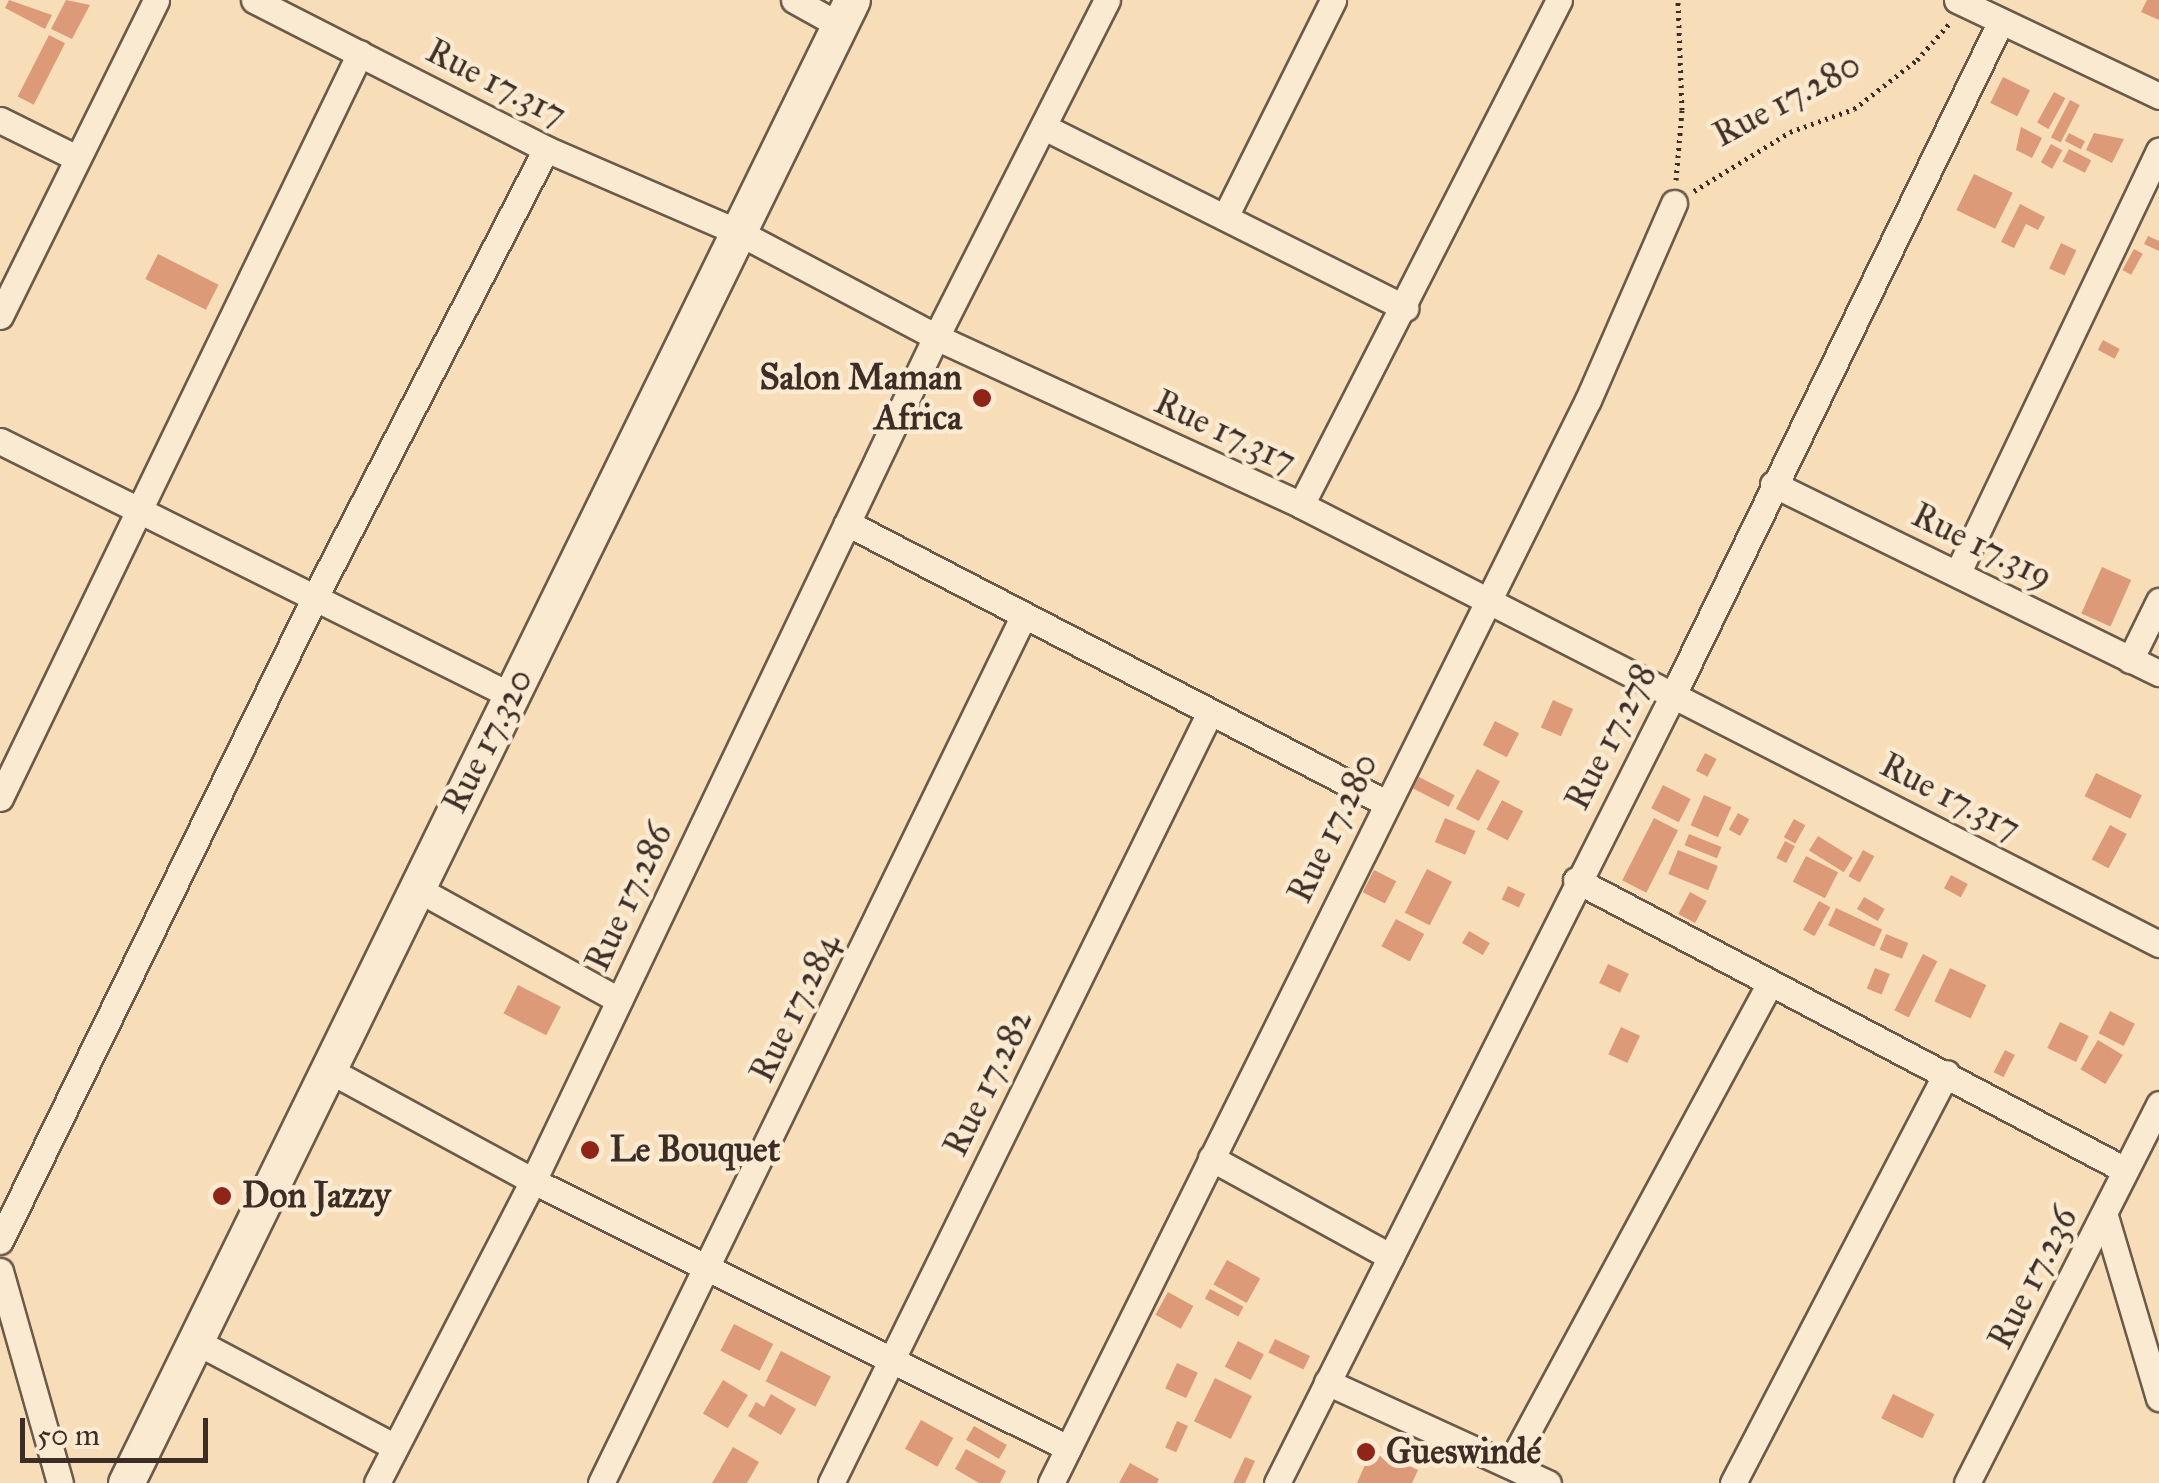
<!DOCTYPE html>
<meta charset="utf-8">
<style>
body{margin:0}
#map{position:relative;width:2159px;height:1483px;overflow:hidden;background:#f8deb8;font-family:"IM FELL Great Primer",serif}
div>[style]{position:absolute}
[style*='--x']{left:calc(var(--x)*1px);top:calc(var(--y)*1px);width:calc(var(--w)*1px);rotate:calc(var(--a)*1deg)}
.building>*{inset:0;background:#dd9a78;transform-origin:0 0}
.path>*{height:5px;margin-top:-2.5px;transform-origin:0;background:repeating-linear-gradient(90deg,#3c2e26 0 2.5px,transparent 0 7.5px)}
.roads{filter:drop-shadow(2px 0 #6b5a4a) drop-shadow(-2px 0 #6b5a4a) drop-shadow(0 2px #6b5a4a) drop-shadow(0 -2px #6b5a4a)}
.street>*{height:25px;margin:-12.5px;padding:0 12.5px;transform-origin:12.5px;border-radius:12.5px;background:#faead1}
.secondary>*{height:35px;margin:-17.5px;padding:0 17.5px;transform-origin:17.5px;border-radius:17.5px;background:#faead1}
.dots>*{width:28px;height:28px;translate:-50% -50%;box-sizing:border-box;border:5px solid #faead1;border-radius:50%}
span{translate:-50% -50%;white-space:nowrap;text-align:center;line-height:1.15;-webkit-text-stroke:9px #faead1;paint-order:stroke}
.street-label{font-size:35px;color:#3c2e26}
.poi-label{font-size:35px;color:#3c2e26;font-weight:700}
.right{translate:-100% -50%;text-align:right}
.left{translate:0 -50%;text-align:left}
.scale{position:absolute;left:20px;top:1418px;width:188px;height:45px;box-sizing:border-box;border:5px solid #3c2e26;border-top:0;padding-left:12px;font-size:30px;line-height:35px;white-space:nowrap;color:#3c2e26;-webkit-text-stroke:8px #faead1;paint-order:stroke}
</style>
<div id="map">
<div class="building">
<i style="clip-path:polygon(9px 0,52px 15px,45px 29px,5px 8px)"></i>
<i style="clip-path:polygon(66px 0,90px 5px,72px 39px,51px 29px)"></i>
<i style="clip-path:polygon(2147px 0,2159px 0,2159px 20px,2141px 12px)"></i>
<i style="left:49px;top:35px;width:18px;height:69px;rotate:27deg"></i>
<i style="left:2003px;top:77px;width:30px;height:29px;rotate:26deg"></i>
<i style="left:2054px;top:92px;width:13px;height:35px;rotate:29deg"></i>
<i style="left:2070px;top:100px;width:11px;height:42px;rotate:27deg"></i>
<i style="clip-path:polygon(2021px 127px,2042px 138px,2032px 158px,2016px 150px)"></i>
<i style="left:2069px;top:133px;width:18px;height:9px;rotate:27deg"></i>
<i style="clip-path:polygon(2094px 133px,2124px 139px,2112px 163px,2086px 150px)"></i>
<i style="left:2051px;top:144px;width:13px;height:21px;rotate:29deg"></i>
<i style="left:2069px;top:149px;width:25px;height:14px;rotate:27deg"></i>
<i style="left:1974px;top:174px;width:43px;height:40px;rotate:26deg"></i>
<i style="clip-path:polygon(2020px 204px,2045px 217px,2038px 230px,2026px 224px,2014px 248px,2001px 242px)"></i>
<i style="clip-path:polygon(2148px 236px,2159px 241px,2159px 251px,2144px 244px)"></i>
<i style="left:2061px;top:243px;width:17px;height:28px;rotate:25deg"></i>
<i style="left:2134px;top:249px;width:10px;height:24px;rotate:29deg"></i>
<i style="left:158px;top:254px;width:68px;height:28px;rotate:27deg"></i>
<i style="left:2103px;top:340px;width:19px;height:11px;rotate:28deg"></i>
<i style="left:2102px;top:567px;width:32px;height:51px;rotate:24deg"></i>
<i style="left:1553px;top:700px;width:22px;height:30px;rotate:24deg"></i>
<i style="left:1495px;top:721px;width:27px;height:27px;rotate:27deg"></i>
<i style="left:1705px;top:753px;width:13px;height:20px;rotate:27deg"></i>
<i style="left:1477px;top:769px;width:26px;height:45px;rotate:28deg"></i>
<i style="left:2096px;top:773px;width:51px;height:26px;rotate:26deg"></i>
<i style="left:1419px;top:777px;width:40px;height:13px;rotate:27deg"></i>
<i style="left:1663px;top:785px;width:31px;height:26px;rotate:27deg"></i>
<i style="left:1704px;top:795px;width:30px;height:33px;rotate:24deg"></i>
<i style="left:1502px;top:800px;width:24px;height:33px;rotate:28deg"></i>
<i style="left:1738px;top:813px;width:13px;height:19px;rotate:29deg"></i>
<i style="left:1445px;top:818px;width:33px;height:26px;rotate:23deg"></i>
<i style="left:1654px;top:818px;width:27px;height:70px;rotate:27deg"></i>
<i style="left:1794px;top:819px;width:13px;height:21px;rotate:29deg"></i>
<i style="left:2110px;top:825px;width:19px;height:39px;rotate:28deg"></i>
<i style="left:1689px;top:834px;width:35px;height:12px;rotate:22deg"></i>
<i style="left:1818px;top:836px;width:41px;height:17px;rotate:32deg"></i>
<i style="left:1785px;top:841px;width:11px;height:19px;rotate:27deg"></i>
<i style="left:1678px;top:850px;width:43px;height:26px;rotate:22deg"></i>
<i style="left:1863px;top:850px;width:13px;height:30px;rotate:29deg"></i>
<i style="left:1806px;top:856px;width:36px;height:29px;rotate:27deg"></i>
<i style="left:1427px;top:869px;width:28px;height:49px;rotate:27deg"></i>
<i style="left:1374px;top:870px;width:25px;height:25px;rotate:27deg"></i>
<i style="left:1951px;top:875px;width:19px;height:15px;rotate:28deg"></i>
<i style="left:1508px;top:886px;width:19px;height:15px;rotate:25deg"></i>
<i style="left:1690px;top:892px;width:19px;height:25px;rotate:28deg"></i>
<i style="left:1864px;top:897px;width:24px;height:14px;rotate:30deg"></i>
<i style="left:1819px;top:901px;width:13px;height:33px;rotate:29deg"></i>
<i style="left:1836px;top:908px;width:51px;height:19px;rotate:25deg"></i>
<i style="left:1396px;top:919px;width:32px;height:31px;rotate:28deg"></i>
<i style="left:1469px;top:931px;width:24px;height:14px;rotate:30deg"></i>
<i style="left:1886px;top:934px;width:24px;height:17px;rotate:22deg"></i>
<i style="left:1923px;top:954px;width:16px;height:63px;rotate:27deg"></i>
<i style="left:1608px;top:964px;width:23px;height:21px;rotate:25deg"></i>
<i style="left:1875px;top:968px;width:16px;height:22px;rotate:22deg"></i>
<i style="left:1950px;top:968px;width:40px;height:37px;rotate:25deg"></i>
<i style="left:518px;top:985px;width:48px;height:32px;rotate:27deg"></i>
<i style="left:2110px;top:1011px;width:28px;height:25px;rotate:27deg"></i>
<i style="left:2060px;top:1022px;width:32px;height:29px;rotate:26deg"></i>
<i style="left:1621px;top:1027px;width:21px;height:30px;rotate:25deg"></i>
<i style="left:2098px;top:1040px;width:29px;height:34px;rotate:31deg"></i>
<i style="left:2005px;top:1050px;width:11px;height:25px;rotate:27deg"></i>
<i style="left:1227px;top:1260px;width:38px;height:28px;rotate:29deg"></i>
<i style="left:1210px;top:1289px;width:38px;height:11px;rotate:28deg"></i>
<i style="left:1168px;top:1292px;width:29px;height:26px;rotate:29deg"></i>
<i style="left:734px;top:1324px;width:44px;height:30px;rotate:27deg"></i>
<i style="left:1275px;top:1339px;width:39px;height:15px;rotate:26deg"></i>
<i style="left:1238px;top:1341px;width:29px;height:29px;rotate:27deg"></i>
<i style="left:781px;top:1351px;width:56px;height:34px;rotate:27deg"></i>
<i style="left:1177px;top:1363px;width:23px;height:28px;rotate:25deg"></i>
<i style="left:1215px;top:1378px;width:41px;height:48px;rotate:26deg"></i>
<i style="left:723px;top:1380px;width:29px;height:39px;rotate:31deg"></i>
<i style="clip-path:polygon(771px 1394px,796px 1409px,781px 1435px,748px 1416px,756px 1402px,764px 1407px)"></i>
<i style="left:1893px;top:1394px;width:46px;height:27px;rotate:26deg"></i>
<i style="left:921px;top:1420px;width:37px;height:33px;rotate:29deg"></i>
<i style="left:1177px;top:1421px;width:12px;height:29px;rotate:24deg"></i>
<i style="left:974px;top:1426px;width:38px;height:16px;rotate:30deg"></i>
<i style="clip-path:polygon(733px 1447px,759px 1462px,747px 1483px,712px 1483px)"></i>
<i style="clip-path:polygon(966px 1449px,1006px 1471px,1000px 1483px,979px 1483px,955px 1469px)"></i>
<i style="clip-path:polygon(1372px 1449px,1418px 1470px,1412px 1483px,1357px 1483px)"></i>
<i style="clip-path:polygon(1245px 1457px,1255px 1461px,1245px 1483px,1233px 1483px)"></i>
<i style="clip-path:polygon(1130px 1463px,1159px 1479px,1157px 1483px,1119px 1483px)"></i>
</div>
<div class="path">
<i style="--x:1676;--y:180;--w:70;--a:-85.1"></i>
<i style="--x:1682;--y:110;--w:110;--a:-92.1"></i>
<i style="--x:1694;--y:191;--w:113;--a:-31.6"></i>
<i style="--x:1790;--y:132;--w:68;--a:-19.8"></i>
<i style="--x:1854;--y:109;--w:80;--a:-37.9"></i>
<i style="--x:1917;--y:60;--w:48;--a:-48.4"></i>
</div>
<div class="roads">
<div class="street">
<i style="--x:254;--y:0;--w:328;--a:27"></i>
<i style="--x:546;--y:149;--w:209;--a:23.4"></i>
<i style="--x:738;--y:232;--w:224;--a:27.9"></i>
<i style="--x:936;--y:337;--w:402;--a:24.7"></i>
<i style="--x:1301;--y:505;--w:964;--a:27.1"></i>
<i style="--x:794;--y:0;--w:51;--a:29.1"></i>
<i style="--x:1957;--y:0;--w:224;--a:25.4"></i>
<i style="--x:0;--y:120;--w:86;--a:26.3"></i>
<i style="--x:1046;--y:128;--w:402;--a:26.6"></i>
<i style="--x:1226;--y:215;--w:240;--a:-63.5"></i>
<i style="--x:0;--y:316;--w:352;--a:-63.7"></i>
<i style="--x:0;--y:441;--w:572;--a:26.48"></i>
<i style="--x:1773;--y:484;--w:430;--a:26.1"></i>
<i style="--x:1301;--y:505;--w:567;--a:-62.94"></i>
<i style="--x:847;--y:523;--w:605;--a:27.45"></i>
<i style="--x:1958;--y:572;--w:467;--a:-64.5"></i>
<i style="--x:2130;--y:660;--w:66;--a:-63.8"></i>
<i style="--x:0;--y:798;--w:827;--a:-64.21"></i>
<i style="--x:1576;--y:880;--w:621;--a:27.84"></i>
<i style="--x:414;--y:887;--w:234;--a:28.9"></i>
<i style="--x:325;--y:1068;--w:237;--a:28.5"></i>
<i style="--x:533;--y:1181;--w:598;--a:26.52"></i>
<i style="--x:1211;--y:1158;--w:205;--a:28.8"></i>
<i style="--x:2105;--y:1216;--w:190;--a:73.5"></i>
<i style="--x:0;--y:1241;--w:717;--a:-63.94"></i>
<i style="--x:315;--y:597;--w:504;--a:-62.72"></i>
<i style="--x:0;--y:1271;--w:220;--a:74.2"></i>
<i style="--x:195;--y:1341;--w:226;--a:27.9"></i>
<i style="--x:1327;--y:1382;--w:243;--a:24.6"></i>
<i style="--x:1510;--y:1464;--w:547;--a:-61.61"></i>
<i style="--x:377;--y:1483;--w:340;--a:-62.7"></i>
<i style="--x:533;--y:1181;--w:935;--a:-64.48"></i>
<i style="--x:936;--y:337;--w:378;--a:-63.1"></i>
<i style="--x:601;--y:1483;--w:963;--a:-64.02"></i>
<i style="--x:831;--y:1483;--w:857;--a:-63.82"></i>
<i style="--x:1051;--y:1483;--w:1209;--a:-63.63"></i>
<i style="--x:1588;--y:400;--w:215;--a:-66.4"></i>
<i style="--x:1277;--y:1483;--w:884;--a:-63.32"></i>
<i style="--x:1674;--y:693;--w:747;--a:-64.05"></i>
<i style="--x:1733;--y:1483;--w:462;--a:-62.5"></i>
<i style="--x:1967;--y:1483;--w:425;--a:-63.1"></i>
</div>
<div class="secondary">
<i style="--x:126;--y:1483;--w:1651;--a:-63.92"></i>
</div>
</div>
<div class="dots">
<i style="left:982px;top:398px;background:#8f2418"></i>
<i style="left:590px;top:1150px;background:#8f2418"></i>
<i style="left:222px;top:1196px;background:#8f2418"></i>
<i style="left:1366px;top:1452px;background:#8f2418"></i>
</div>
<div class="street-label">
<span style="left:496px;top:83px;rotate:27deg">Rue 17.317</span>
<span style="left:1787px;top:100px;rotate:-28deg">Rue 17.280</span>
<span style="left:1225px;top:432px;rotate:25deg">Rue 17.317</span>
<span style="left:1982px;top:546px;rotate:26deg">Rue 17.319</span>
<span style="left:1611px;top:737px;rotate:-63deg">Rue 17.278</span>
<span style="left:488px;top:741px;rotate:-63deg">Rue 17.320</span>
<span style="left:1950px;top:797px;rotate:27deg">Rue 17.317</span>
<span style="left:1333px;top:828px;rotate:-64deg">Rue 17.280</span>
<span style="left:629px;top:897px;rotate:-65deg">Rue 17.286</span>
<span style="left:795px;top:1008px;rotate:-64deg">Rue 17.284</span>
<span style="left:988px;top:1083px;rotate:-64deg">Rue 17.282</span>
<span style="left:2033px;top:1278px;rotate:-63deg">Rue 17.236</span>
</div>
<div class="poi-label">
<span class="right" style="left:962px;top:398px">Salon Maman<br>Africa</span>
<span class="left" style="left:610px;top:1150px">Le Bouquet</span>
<span class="left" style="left:242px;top:1196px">Don Jazzy</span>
<span class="left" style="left:1386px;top:1452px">Gueswindé</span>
</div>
<div class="scale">50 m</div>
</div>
